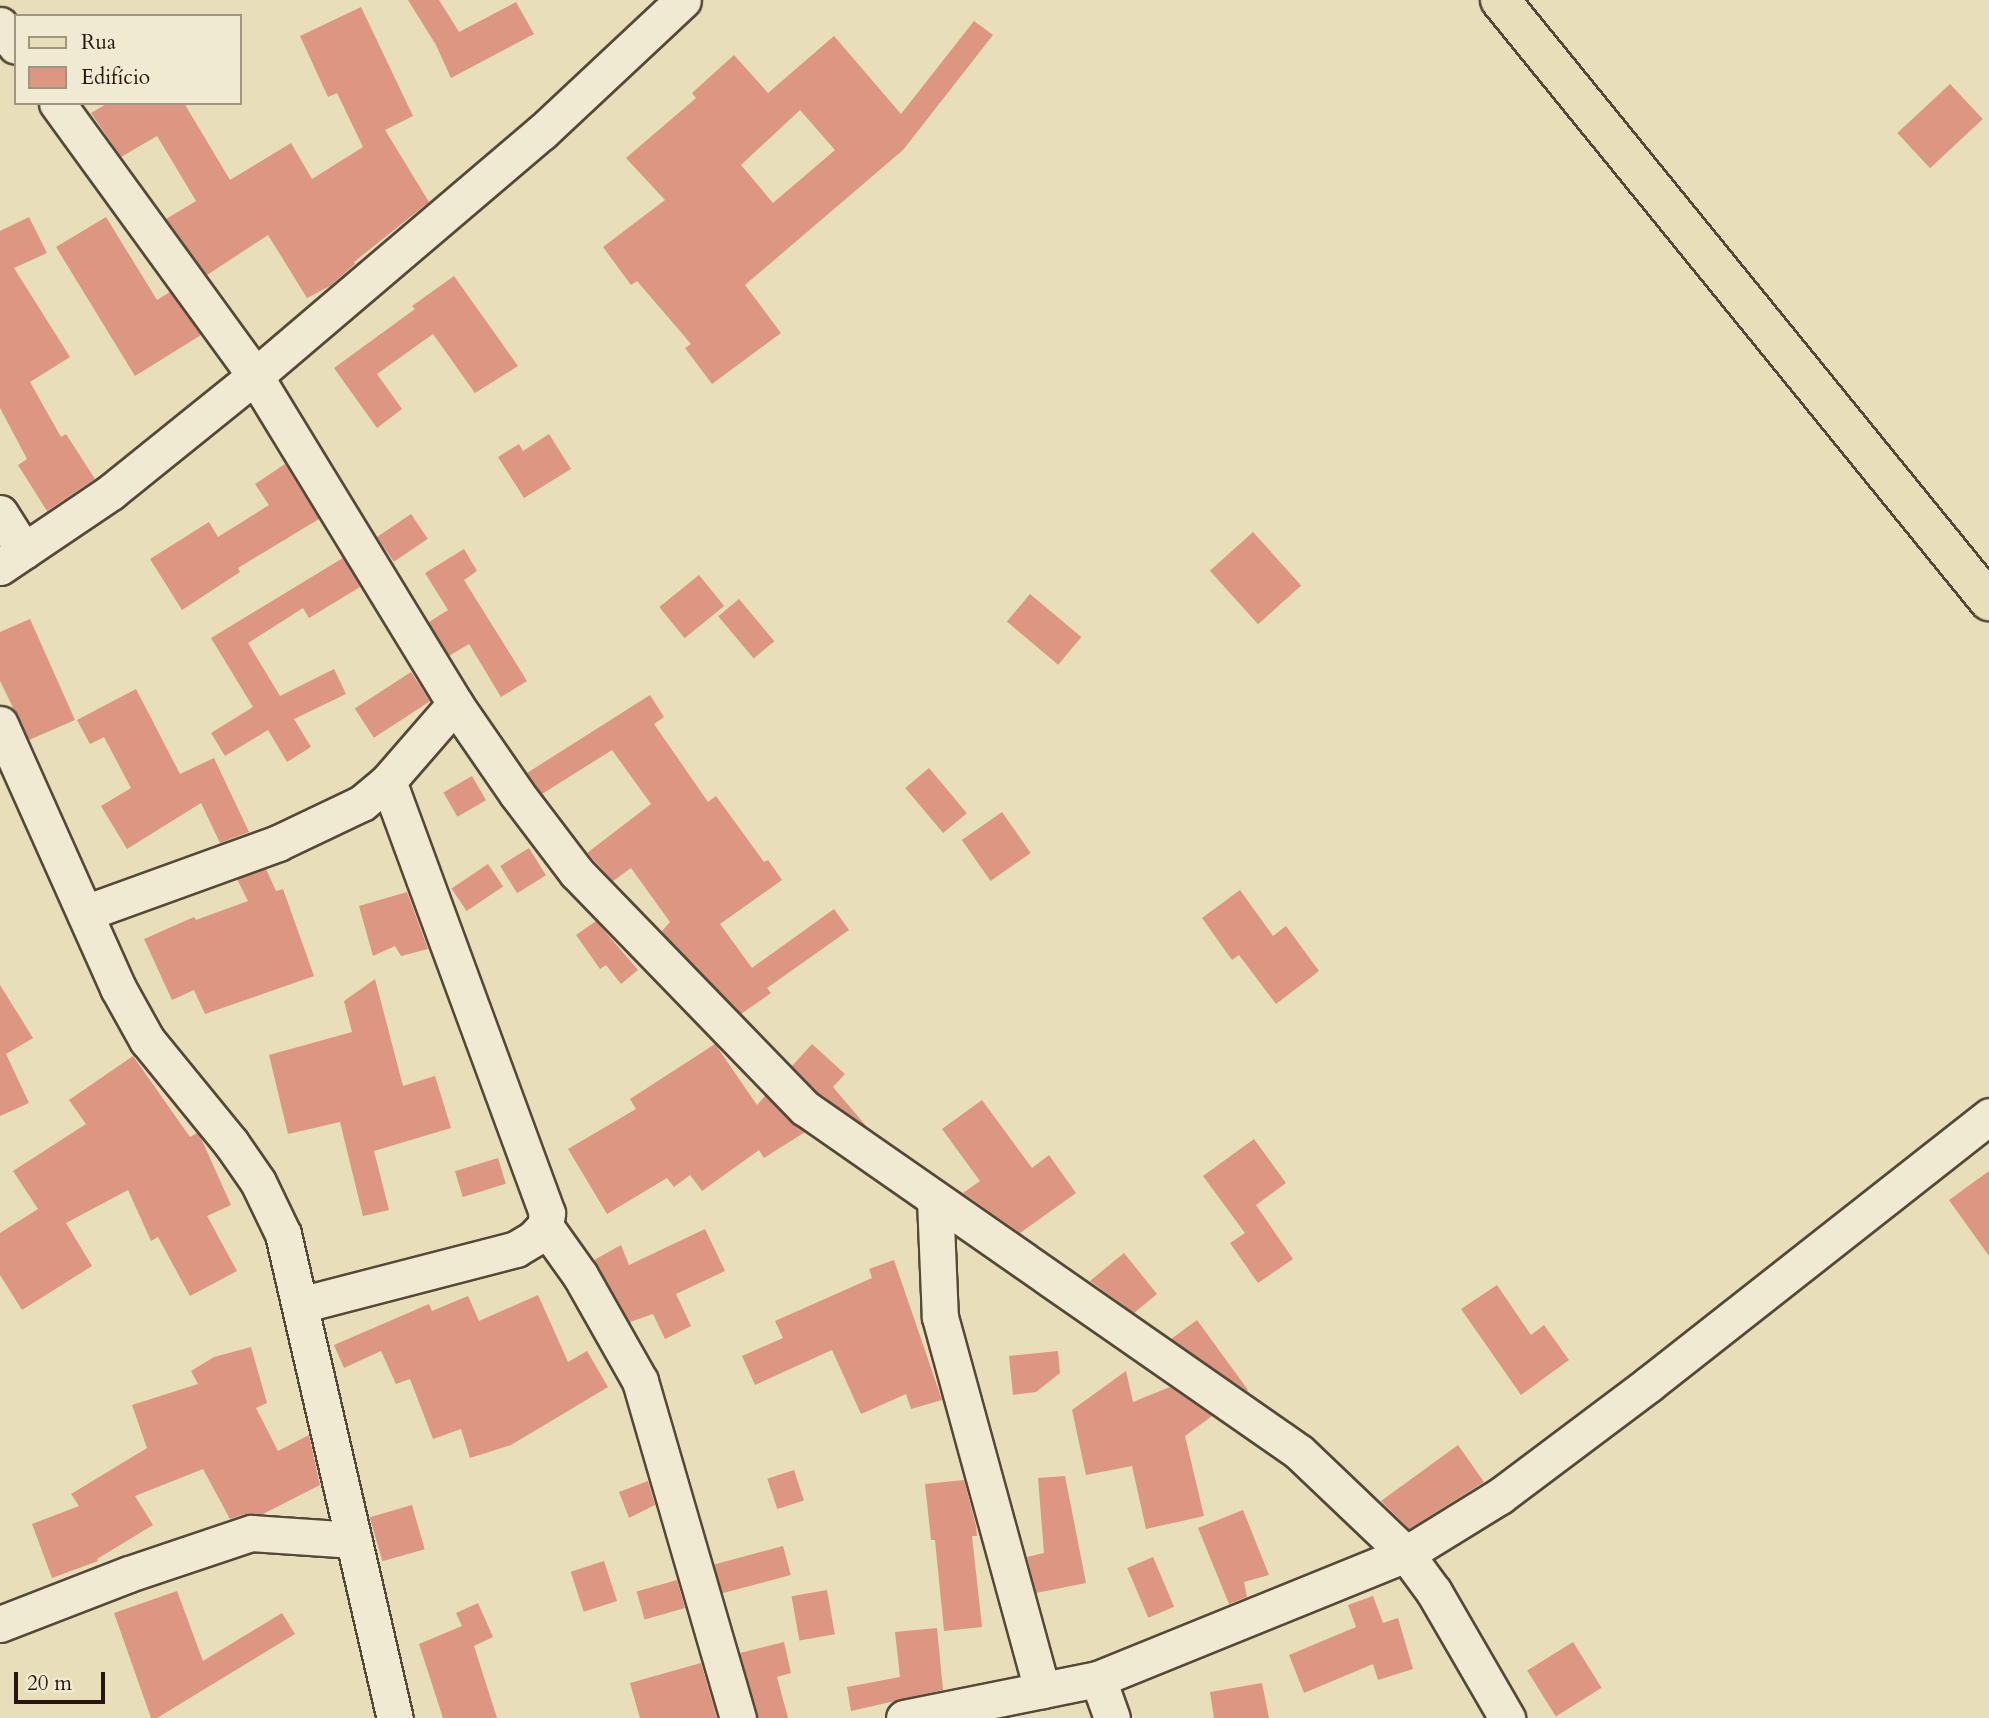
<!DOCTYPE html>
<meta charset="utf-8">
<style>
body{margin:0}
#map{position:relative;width:1989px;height:1718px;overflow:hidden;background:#e8deb9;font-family:Cardo,serif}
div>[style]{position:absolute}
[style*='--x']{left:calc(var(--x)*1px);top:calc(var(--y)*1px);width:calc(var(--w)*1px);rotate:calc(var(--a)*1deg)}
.building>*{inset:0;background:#dd9681;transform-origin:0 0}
.roads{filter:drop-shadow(2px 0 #564838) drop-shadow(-2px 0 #564838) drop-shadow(0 2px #564838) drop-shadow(0 -2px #564838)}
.street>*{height:35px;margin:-17.5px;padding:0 17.5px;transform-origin:17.5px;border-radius:17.5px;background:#f0ead2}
.primary>*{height:38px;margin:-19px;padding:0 19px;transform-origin:19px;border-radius:19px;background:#e8deb9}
span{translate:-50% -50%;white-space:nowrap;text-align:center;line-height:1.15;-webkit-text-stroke:5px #f0ead2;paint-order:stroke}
.legend{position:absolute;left:14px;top:14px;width:228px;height:91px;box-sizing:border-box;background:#f0ead2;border:2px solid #9f9583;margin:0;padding:9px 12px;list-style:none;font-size:21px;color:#26160d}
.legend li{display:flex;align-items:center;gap:14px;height:35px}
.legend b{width:35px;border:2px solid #9f9583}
.scale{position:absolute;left:14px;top:1672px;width:91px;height:32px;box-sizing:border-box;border:4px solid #26160d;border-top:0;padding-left:9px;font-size:21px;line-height:24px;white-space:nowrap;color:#26160d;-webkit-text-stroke:5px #f0ead2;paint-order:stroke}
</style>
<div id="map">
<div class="building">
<i style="clip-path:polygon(408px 0,439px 0,459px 32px,516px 2px,534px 34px,451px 78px,436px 45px)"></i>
<i style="clip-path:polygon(361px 7px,413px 116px,385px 130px,429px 202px,354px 262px,355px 264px,330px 286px,307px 298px,268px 235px,207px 275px,166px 219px,196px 201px,157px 136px,121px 157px,91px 113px,108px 103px,184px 103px,230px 180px,291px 143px,312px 179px,363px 147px,337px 93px,328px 97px,300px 36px)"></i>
<i style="clip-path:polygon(evenodd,974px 21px,993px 35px,903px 150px,745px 285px,781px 333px,712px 384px,685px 348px,691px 344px,637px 281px,631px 285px,603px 247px,665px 200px,626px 158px,696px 98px,692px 93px,734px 55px,768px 93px,834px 36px,901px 114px,974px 21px,800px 110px,835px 150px,773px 203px,741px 165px,800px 110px)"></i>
<i style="left:1950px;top:84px;width:48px;height:72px;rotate:47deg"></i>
<i style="clip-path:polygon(29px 217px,47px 253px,14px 268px,70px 357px,30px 382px,61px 437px,66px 434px,95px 479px,47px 511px,18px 465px,27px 459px,0 408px,0 231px)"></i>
<i style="clip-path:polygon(106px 217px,157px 300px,170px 292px,201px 335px,135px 376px,56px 247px)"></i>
<i style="clip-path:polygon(454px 276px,518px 366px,475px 393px,433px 334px,377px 374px,402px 409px,377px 428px,334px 368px,415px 309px,412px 306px)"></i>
<i style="clip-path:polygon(549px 434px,571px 469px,524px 498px,498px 457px,519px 444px,523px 451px)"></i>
<i style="clip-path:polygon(285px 464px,319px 519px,238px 568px,240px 572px,182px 610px,150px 559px,209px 522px,218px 537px,269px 505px,255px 484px)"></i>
<i style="left:411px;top:514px;width:30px;height:41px;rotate:56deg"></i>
<i style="left:1253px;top:532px;width:72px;height:58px;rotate:48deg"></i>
<i style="clip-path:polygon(464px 549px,477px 571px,464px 580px,527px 681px,501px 697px,469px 644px,449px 656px,429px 622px,448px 610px,425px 573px)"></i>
<i style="clip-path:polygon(343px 558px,360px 587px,309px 618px,303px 608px,248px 643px,280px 696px,334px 669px,346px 694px,294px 719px,311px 747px,287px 762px,268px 730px,225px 756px,211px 733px,253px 707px,211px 638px)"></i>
<i style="left:699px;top:575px;width:40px;height:51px;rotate:51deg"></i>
<i style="left:1030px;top:594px;width:67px;height:36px;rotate:40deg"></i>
<i style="left:739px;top:599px;width:55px;height:27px;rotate:50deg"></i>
<i style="clip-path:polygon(30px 619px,75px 720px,29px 740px,0 681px,0 632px)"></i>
<i style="left:411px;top:672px;width:35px;height:67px;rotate:57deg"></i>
<i style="clip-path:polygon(136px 689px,180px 774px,214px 758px,249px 832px,220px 843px,201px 803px,127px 849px,101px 806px,131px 788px,104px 737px,90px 744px,77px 720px)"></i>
<i style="clip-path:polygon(650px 695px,664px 717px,654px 724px,708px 802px,716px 796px,764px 862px,768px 860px,782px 880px,720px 924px,752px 968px,834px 909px,849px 930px,767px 988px,771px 993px,741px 1014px,665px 935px,662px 931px,670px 922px,631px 868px,613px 881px,587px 853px,651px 804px,612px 750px,542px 794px,527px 773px)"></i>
<i style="left:929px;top:768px;width:59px;height:31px;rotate:50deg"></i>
<i style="left:472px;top:776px;width:28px;height:33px;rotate:60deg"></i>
<i style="left:1002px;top:812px;width:50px;height:49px;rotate:55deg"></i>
<i style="left:529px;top:848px;width:32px;height:34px;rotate:58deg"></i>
<i style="left:488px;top:864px;width:27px;height:44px;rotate:56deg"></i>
<i style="clip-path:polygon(266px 869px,276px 891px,283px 889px,314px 976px,205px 1014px,194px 990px,172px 1000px,144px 939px,194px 917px,196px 920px,248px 901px,237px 879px)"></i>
<i style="clip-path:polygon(1240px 890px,1273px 936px,1286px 926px,1319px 971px,1276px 1004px,1239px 955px,1232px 960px,1202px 918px)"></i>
<i style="clip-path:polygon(407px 892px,428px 949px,401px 956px,395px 946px,373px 956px,359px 906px)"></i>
<i style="clip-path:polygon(596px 921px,638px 970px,621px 984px,606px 965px,600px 969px,576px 935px)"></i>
<i style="clip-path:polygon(375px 979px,403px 1086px,435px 1076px,451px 1128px,374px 1151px,389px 1210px,363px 1216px,340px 1122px,288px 1134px,269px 1055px,352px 1032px,344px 1001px)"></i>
<i style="clip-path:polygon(0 985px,33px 1038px,6px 1054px,29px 1103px,0 1116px)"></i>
<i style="clip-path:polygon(715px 1044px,757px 1105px,765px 1096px,805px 1132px,764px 1158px,759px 1150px,702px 1191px,690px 1175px,674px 1187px,667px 1178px,607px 1214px,568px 1149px,636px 1109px,630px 1099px)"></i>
<i style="clip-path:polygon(812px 1044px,845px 1074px,833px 1087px,867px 1127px,818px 1093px,792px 1066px)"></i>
<i style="clip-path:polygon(133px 1056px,190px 1137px,197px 1133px,201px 1138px,231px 1205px,207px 1216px,237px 1271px,190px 1296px,158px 1237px,151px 1241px,128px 1190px,66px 1223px,92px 1266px,22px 1310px,0 1275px,0 1233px,38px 1209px,13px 1171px,86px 1124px,69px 1100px)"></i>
<i style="clip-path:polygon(982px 1100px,1032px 1168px,1049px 1155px,1076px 1193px,1020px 1233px,963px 1193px,980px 1181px,942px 1129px)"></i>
<i style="clip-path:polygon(1254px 1139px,1286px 1183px,1256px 1205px,1293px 1259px,1258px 1283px,1230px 1243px,1245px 1233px,1203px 1176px)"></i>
<i style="left:498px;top:1158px;width:27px;height:45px;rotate:73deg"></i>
<i style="clip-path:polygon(1989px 1171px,1989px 1256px,1949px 1200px)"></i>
<i style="clip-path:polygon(705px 1229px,725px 1271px,676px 1294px,691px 1326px,665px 1339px,653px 1314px,630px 1322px,594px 1260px,621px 1245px,629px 1265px)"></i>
<i style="clip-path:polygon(1124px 1253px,1157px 1294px,1134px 1313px,1090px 1281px)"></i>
<i style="clip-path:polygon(894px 1260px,942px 1400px,911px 1409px,906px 1394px,861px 1414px,832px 1350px,755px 1385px,742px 1356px,783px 1338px,775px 1321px,872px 1278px,869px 1269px)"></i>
<i style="clip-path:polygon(1497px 1285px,1531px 1335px,1544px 1325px,1569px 1360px,1521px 1395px,1461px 1309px)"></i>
<i style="clip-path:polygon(538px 1295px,568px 1362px,587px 1351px,608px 1387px,511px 1445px,470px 1458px,461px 1429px,433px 1439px,410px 1379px,396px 1384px,381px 1351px,344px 1368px,334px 1345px,429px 1304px,432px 1311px,468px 1296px,479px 1321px)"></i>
<i style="clip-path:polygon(1197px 1320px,1248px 1390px,1247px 1391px,1171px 1339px)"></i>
<i style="clip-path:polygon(251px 1347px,267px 1403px,256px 1408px,278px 1451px,309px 1435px,320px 1485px,263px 1514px,245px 1514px,230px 1519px,203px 1469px,135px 1496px,153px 1525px,97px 1559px,98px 1561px,52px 1578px,32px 1524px,79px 1506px,71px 1494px,147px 1448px,132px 1405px,198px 1384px,191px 1371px,214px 1357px)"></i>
<i style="clip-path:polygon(1058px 1351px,1060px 1373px,1036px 1392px,1013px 1395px,1009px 1356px)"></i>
<i style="clip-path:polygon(1126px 1371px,1133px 1402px,1170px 1387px,1212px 1416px,1185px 1436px,1204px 1516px,1146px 1529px,1132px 1466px,1086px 1475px,1072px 1410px)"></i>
<i style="clip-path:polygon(1458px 1445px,1484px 1482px,1409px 1529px,1381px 1501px)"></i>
<i style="left:794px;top:1470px;width:32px;height:28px;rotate:72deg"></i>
<i style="clip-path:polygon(1065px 1476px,1086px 1583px,1036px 1593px,1027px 1557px,1044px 1553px,1038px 1478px)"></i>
<i style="clip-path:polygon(964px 1480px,976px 1526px,977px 1536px,972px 1536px,982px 1627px,944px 1631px,935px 1540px,931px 1540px,925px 1484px)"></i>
<i style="clip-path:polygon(648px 1481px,655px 1505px,629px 1518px,619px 1492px)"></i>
<i style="left:412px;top:1505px;width:46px;height:44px;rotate:74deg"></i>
<i style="clip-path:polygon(1243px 1510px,1269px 1575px,1244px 1582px,1247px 1597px,1229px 1604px,1198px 1528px)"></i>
<i style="left:783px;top:1546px;width:30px;height:72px;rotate:75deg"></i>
<i style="left:1153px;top:1557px;width:54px;height:28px;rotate:67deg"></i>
<i style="left:604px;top:1561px;width:42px;height:35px;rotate:72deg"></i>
<i style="left:677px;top:1580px;width:29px;height:42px;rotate:74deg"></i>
<i style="left:827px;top:1590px;width:45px;height:36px;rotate:80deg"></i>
<i style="clip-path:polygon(177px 1591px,203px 1661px,282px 1613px,295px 1634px,157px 1718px,151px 1718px,114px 1613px)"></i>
<i style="clip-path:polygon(1373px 1596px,1383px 1623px,1398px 1618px,1413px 1669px,1378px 1680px,1373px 1664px,1304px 1693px,1289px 1655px,1356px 1627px,1348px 1605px)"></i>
<i style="clip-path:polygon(478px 1603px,493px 1637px,474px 1646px,497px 1718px,443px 1718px,419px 1644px,462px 1626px,456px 1613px)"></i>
<i style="clip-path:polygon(937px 1628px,943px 1690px,851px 1711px,847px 1687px,900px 1677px,895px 1632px)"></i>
<i style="clip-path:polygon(784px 1642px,791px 1673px,777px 1677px,788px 1718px,758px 1718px,740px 1653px)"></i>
<i style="left:1573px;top:1642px;width:54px;height:54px;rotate:58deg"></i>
<i style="clip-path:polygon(701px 1663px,717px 1718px,640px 1718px,630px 1683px)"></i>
<i style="clip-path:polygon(1262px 1683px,1269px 1718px,1214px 1718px,1210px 1692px)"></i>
</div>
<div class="roads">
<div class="street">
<i style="--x:0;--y:25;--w:26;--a:53"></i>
<i style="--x:57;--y:103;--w:337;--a:54"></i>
<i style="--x:255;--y:376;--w:384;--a:58.6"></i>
<i style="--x:455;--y:704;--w:109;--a:55.4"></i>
<i style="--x:517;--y:794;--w:99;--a:52.8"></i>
<i style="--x:577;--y:873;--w:327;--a:45.9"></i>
<i style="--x:805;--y:1108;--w:602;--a:34.85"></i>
<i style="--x:1299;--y:1452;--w:148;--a:43.6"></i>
<i style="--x:1406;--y:1554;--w:47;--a:53.6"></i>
<i style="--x:1434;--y:1592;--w:146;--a:59.9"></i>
<i style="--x:0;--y:513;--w:45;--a:57.7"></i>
<i style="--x:0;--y:567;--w:134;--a:-34"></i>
<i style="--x:111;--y:492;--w:185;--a:-38.9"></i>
<i style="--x:255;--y:376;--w:377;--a:-40.4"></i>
<i style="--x:542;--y:132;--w:193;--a:-43.1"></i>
<i style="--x:0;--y:724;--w:289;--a:65.9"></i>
<i style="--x:118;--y:988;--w:60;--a:60.9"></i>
<i style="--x:147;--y:1040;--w:133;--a:50.8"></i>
<i style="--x:231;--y:1143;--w:47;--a:55.3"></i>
<i style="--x:258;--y:1182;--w:58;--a:64.3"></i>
<i style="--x:283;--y:1234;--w:497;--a:77"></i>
<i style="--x:85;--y:913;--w:205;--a:-19.9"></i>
<i style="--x:278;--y:843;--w:93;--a:-25.5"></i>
<i style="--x:362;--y:803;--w:34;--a:-40"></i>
<i style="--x:388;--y:781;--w:102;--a:-49"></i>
<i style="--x:935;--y:1200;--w:117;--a:87.6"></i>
<i style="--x:940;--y:1317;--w:387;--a:74.7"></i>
<i style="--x:545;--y:1226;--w:60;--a:54.5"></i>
<i style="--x:580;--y:1275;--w:122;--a:60.5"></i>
<i style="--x:640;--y:1381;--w:351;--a:73.8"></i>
<i style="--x:300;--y:1305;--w:223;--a:-14.5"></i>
<i style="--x:516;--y:1249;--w:21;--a:-31"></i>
<i style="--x:534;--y:1238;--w:16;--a:-47"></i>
<i style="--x:545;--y:1226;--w:13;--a:-81"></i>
<i style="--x:547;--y:1213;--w:460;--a:-110.2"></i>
<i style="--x:0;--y:1624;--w:138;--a:-21.2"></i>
<i style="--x:129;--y:1574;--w:129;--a:-18.6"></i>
<i style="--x:251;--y:1533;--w:103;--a:3.9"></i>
<i style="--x:1098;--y:1679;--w:41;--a:70.3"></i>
<i style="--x:904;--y:1718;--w:198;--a:-11.4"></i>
<i style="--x:1098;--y:1679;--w:332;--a:-22.1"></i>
<i style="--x:1406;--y:1554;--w:110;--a:-31.7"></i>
<i style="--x:1500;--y:1496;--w:186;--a:-36.9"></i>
<i style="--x:1649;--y:1384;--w:433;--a:-38.2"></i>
</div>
<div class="primary">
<i style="--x:1500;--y:0;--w:775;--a:50.87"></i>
</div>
</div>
<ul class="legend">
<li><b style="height:9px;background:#e8deb9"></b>Rua</li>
<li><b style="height:19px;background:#dd9681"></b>Edifício</li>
</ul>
<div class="scale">20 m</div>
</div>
